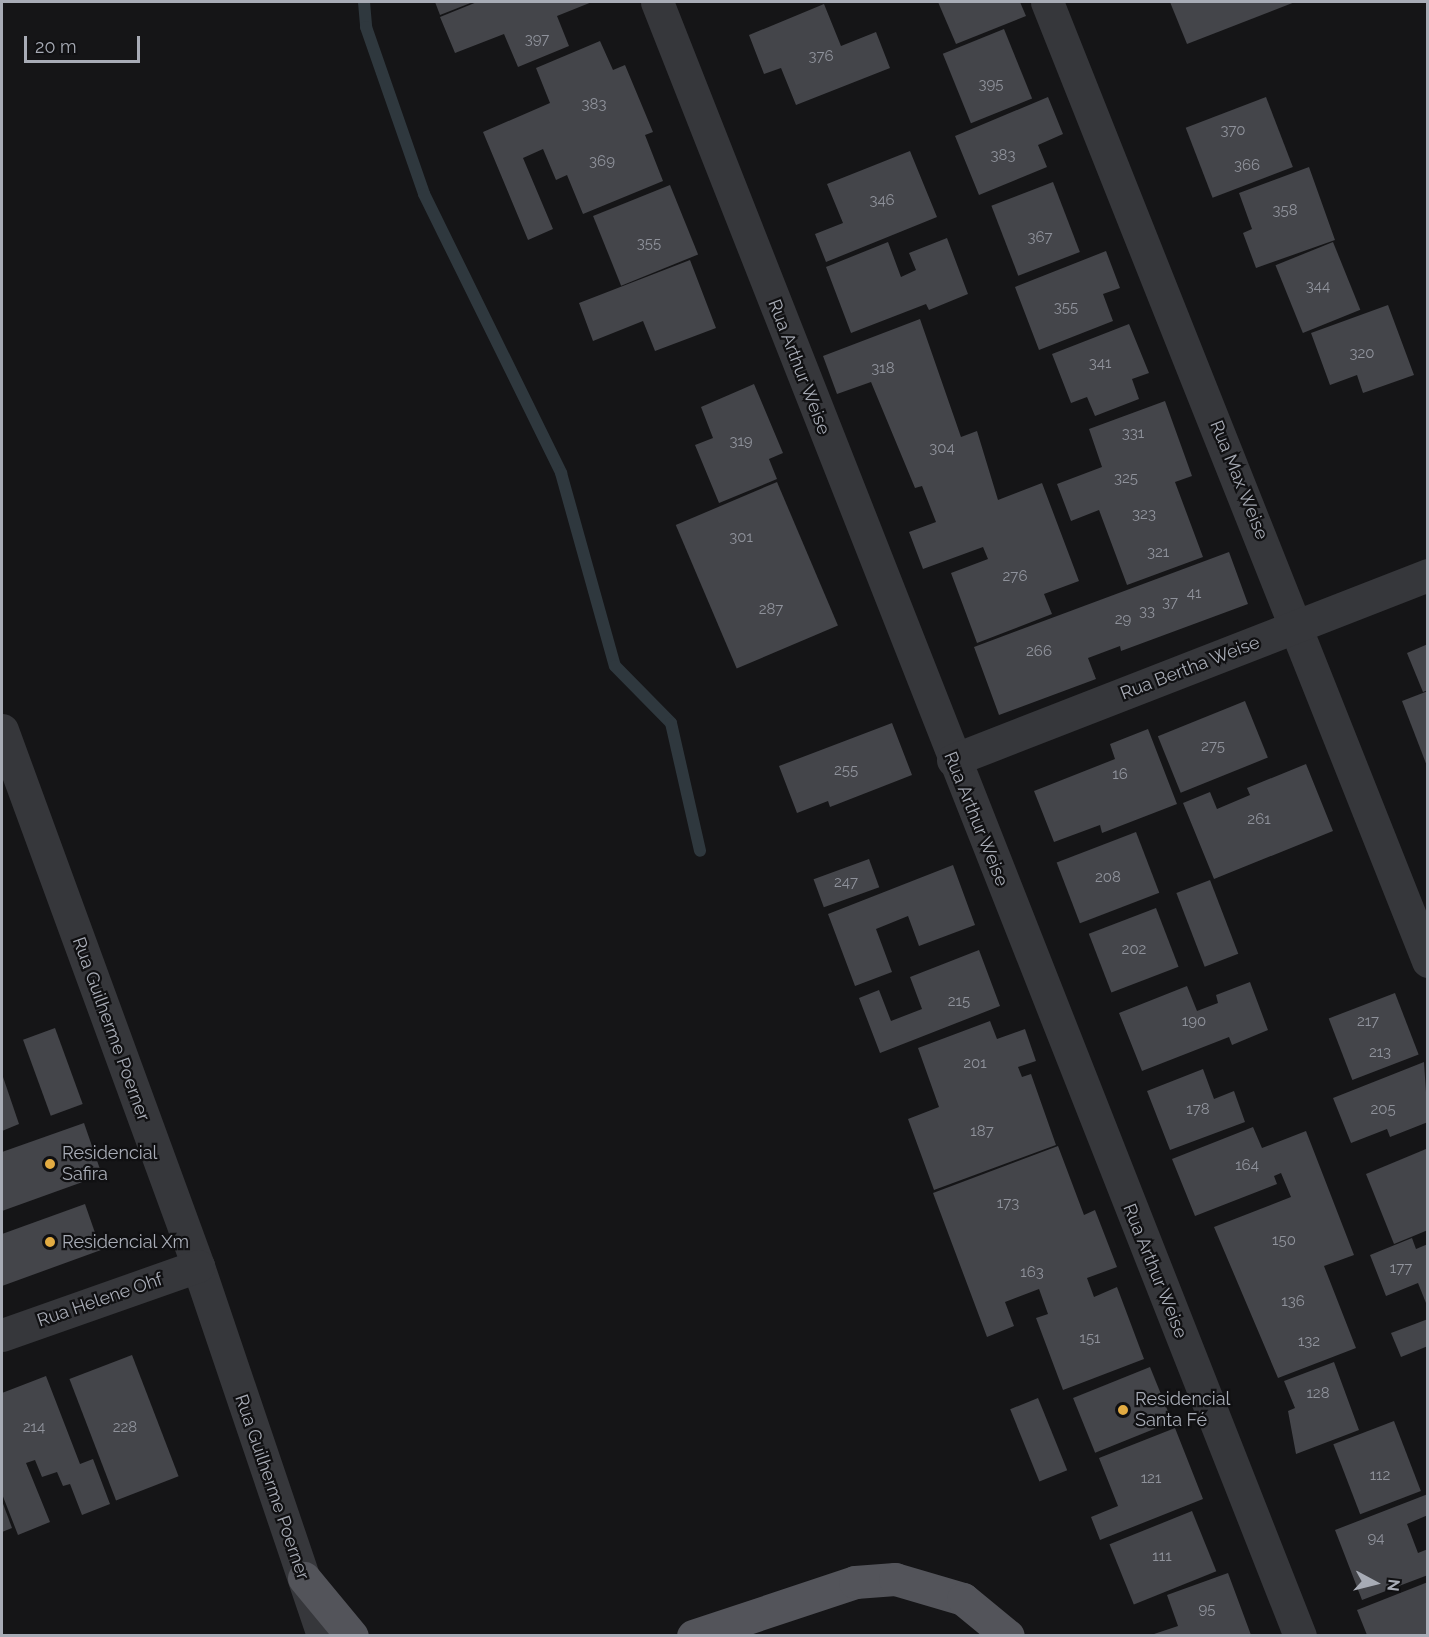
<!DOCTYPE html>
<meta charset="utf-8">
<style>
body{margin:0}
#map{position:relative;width:1429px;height:1637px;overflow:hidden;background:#151517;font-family:Raleway,sans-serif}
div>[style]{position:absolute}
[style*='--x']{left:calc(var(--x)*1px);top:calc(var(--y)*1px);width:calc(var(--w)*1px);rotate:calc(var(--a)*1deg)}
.stream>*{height:12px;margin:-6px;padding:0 6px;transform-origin:6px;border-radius:6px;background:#2f383e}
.building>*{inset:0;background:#44454a;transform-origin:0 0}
.minor>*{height:33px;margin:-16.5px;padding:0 16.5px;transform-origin:16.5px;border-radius:16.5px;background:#36373b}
.major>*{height:33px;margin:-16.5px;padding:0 16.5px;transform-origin:16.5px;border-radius:16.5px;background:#53545a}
.dots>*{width:16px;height:16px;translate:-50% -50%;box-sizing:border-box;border:3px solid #101012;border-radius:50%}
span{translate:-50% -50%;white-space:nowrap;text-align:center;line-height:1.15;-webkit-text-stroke:4.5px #101012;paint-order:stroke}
.number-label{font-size:15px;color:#8f929b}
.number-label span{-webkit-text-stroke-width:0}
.street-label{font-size:18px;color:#a8acb6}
.poi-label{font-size:18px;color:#a8acb6}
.left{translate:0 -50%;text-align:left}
.frame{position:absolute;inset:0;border:3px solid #a8acb6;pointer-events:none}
.north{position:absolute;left:1345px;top:1553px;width:60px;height:60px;-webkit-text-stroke:4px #101012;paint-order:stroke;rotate:97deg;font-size:16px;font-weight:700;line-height:24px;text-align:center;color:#a8acb6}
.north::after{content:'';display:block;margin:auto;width:21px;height:27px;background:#a8acb6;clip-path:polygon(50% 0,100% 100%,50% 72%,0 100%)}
.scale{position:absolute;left:24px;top:36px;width:116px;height:27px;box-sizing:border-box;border:3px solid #a8acb6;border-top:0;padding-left:8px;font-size:18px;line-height:21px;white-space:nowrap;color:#a8acb6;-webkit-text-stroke:4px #101012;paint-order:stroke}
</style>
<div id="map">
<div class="stream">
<i style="--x:364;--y:2;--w:25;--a:85"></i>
<i style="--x:366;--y:27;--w:177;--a:70.8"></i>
<i style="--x:424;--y:194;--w:311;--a:63.8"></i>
<i style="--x:561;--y:473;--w:200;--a:74.4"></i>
<i style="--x:615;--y:666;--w:80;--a:45.5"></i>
<i style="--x:671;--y:723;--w:131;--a:77.2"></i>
</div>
<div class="building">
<i style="clip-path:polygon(435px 2px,473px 2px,440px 15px)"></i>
<i style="clip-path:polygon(477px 2px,592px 2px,557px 16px,569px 46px,518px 67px,504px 34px,455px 53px,440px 17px)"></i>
<i style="clip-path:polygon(938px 2px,1020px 2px,1026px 16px,956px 44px)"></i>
<i style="clip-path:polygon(1170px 2px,1295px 2px,1187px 44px)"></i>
<i style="clip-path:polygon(824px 4px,841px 46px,876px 32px,890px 68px,796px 105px,781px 68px,764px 74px,749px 35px)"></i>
<i style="left:1004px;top:29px;width:75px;height:66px;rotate:68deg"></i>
<i style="clip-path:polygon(600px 41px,613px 70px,625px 65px,653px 132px,645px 135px,663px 181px,583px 214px,567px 175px,556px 180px,543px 149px,523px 158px,553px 229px,528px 240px,483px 132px,550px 103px,536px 68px)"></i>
<i style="clip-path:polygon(1048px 97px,1063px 134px,1038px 145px,1047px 167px,979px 195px,955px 136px)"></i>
<i style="left:1266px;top:97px;width:75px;height:86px;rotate:69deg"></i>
<i style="clip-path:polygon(910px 151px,937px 217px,826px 262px,815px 234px,843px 223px,827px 184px)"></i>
<i style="clip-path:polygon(1309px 167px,1335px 240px,1256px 268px,1243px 233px,1252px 229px,1239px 193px)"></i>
<i style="left:1053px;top:182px;width:75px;height:66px;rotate:69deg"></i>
<i style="left:670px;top:185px;width:75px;height:83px;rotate:68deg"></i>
<i style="clip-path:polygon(947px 238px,968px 294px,929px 310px,926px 304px,851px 333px,826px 267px,888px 242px,901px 277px,916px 270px,909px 253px)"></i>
<i style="left:1333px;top:242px;width:73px;height:62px;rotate:68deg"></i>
<i style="clip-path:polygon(1106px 251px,1120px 288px,1103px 294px,1113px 321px,1039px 350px,1015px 287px)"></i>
<i style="clip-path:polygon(690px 260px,716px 328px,655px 351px,643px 321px,593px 341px,579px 303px)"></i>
<i style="clip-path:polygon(1388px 305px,1414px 375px,1363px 393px,1357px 375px,1330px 385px,1311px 333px)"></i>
<i style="clip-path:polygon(920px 319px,961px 437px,977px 431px,998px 500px,1042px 483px,1079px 581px,1044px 594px,1052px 614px,977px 643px,951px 573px,988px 559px,983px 547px,923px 569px,909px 532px,936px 522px,922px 486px,915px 488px,871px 382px,837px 394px,823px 356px)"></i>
<i style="clip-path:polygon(1129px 324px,1149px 373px,1132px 379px,1139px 399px,1095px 416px,1087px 397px,1071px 403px,1052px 354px)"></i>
<i style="clip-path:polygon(754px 384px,783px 453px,769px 459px,777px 479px,719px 503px,695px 445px,713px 438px,701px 407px)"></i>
<i style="clip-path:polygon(1165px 401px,1192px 476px,1175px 482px,1203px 557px,1127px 585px,1099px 510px,1071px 521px,1057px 484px,1102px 467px,1089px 429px)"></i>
<i style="left:777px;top:482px;width:156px;height:110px;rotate:67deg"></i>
<i style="clip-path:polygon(1229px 552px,1248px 604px,1121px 651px,1120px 646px,1088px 658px,1096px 679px,999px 715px,974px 647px)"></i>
<i style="clip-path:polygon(1428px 644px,1428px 690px,1423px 692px,1407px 653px)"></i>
<i style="clip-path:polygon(1428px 691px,1428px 766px,1427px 766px,1402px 701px)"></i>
<i style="left:1245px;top:701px;width:61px;height:94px;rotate:68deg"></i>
<i style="clip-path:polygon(892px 723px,912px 775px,830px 807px,828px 801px,797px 813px,779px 766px)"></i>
<i style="clip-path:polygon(1148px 729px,1177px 804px,1102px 833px,1100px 825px,1054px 842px,1034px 791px,1115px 759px,1110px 744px)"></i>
<i style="clip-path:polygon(1306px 764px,1333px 831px,1214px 879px,1183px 803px,1210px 792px,1217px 809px,1250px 795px,1247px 788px)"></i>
<i style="left:1136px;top:832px;width:65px;height:85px;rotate:69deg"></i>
<i style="left:869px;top:859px;width:30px;height:59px;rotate:70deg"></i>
<i style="clip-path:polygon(953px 865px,975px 925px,919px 946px,908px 916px,876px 929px,892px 972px,855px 986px,828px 914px)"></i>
<i style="left:1210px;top:880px;width:79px;height:36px;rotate:69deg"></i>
<i style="left:1156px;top:908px;width:63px;height:72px;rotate:69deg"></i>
<i style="clip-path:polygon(979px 950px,1000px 1006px,880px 1053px,859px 998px,879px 990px,891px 1021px,922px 1009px,910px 977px)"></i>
<i style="clip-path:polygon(1250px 982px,1268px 1030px,1232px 1045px,1229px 1037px,1142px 1071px,1119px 1013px,1187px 986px,1197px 1011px,1218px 1003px,1216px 995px)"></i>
<i style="left:1395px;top:993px;width:66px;height:71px;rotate:69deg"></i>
<i style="clip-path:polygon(990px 1021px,997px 1039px,1025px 1029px,1036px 1061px,1018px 1067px,1022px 1077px,1031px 1074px,1056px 1145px,934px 1190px,908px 1119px,939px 1107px,918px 1048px)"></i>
<i style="left:55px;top:1028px;width:81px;height:34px;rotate:70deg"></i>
<i style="clip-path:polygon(1424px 1062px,1428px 1122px,1390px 1137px,1387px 1129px,1351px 1143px,1333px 1098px)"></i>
<i style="clip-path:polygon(1203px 1069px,1214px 1099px,1234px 1091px,1245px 1122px,1170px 1150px,1147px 1091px)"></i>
<i style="clip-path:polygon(2px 1074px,19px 1124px,2px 1131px)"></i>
<i style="clip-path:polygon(84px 1123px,102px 1175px,2px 1211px,2px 1152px)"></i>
<i style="clip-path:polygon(1253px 1127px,1262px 1148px,1306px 1131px,1354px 1255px,1324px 1266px,1356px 1348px,1278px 1378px,1214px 1227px,1291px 1197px,1281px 1173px,1274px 1176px,1277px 1184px,1195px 1216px,1172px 1159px)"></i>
<i style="clip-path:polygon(1058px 1146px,1084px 1215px,1095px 1210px,1117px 1267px,1087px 1278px,1094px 1297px,1117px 1287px,1144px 1359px,1063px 1390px,1036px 1318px,1048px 1314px,1039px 1289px,1005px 1302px,1014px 1326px,987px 1337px,933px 1193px)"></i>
<i style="clip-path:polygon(1426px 1149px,1428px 1230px,1394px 1244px,1366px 1174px)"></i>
<i style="clip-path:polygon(85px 1204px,101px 1250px,2px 1286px,2px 1234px)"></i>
<i style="clip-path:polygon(1412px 1238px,1416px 1249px,1428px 1244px,1428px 1308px,1418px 1283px,1386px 1296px,1370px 1255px)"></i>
<i style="clip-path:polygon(1428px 1319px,1428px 1346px,1401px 1357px,1391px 1333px)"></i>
<i style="left:132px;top:1355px;width:130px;height:67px;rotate:69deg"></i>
<i style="clip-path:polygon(1334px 1362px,1359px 1430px,1296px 1454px,1288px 1411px,1295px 1408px,1284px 1381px)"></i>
<i style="left:1150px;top:1367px;width:59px;height:83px;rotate:68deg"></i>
<i style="clip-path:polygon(46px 1376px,80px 1464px,93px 1459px,110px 1504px,82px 1515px,70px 1484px,63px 1486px,57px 1472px,42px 1477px,35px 1460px,26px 1463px,50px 1522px,18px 1535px,2px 1494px,2px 1393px)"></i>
<i style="left:1038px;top:1398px;width:78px;height:30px;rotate:68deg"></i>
<i style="left:1394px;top:1421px;width:75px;height:65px;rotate:69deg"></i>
<i style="clip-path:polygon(1175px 1428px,1203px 1499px,1100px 1540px,1091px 1517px,1118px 1506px,1099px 1458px)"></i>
<i style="clip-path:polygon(1428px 1494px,1428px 1515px,1407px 1524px,1418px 1553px,1428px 1549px,1428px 1575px,1362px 1600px,1335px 1530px)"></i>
<i style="clip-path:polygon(2px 1501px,12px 1528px,2px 1532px)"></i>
<i style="left:1192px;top:1511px;width:65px;height:89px;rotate:68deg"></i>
<i style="clip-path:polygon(1228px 1573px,1251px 1635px,1151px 1635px,1178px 1626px,1167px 1595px)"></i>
<i style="clip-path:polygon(1428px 1582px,1428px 1635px,1367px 1635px,1357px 1610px)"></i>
</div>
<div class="minor">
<i style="--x:657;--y:2;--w:1756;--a:68.52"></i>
<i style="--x:1047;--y:2;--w:1032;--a:68.33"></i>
<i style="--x:2;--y:730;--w:571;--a:69.91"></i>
<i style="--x:198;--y:1266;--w:391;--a:71.3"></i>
<i style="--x:953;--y:760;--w:510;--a:-21.28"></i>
<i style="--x:2;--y:1335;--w:208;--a:-19.4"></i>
</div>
<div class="major">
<i style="--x:304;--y:1578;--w:75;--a:50.4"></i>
<i style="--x:693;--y:1636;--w:171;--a:-18.4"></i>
<i style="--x:855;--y:1582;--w:40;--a:-4.3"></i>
<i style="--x:895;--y:1579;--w:71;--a:16.4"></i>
<i style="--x:963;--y:1599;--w:58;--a:39.4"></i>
</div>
<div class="dots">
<i style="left:50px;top:1164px;background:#e2ab42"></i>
<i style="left:50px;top:1242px;background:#e2ab42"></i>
<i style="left:1123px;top:1410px;background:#e2ab42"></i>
</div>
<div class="number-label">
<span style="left:537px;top:40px">397</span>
<span style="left:821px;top:57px">376</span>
<span style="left:991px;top:85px">395</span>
<span style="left:594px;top:105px">383</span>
<span style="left:1233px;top:131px">370</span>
<span style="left:1003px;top:156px">383</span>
<span style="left:602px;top:162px">369</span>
<span style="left:1247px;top:166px">366</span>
<span style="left:882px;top:201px">346</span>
<span style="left:1285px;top:211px">358</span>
<span style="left:1040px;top:238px">367</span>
<span style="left:649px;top:244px">355</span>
<span style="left:1318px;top:287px">344</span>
<span style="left:1066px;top:308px">355</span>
<span style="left:1362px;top:354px">320</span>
<span style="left:1100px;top:364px">341</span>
<span style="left:883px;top:369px">318</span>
<span style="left:1133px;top:434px">331</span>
<span style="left:741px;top:442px">319</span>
<span style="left:942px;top:449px">304</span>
<span style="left:1126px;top:479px">325</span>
<span style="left:1144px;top:515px">323</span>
<span style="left:741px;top:538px">301</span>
<span style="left:1158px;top:553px">321</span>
<span style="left:1015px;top:577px">276</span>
<span style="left:1194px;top:594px">41</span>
<span style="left:1170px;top:603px">37</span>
<span style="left:771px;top:610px">287</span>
<span style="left:1147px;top:612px">33</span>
<span style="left:1123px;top:620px">29</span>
<span style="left:1039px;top:652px">266</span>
<span style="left:1213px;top:747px">275</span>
<span style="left:846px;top:771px">255</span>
<span style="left:1120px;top:775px">16</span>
<span style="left:1259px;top:820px">261</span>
<span style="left:1108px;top:878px">208</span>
<span style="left:846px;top:883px">247</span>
<span style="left:1134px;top:950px">202</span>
<span style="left:959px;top:1002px">215</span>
<span style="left:1194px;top:1022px">190</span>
<span style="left:1368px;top:1022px">217</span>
<span style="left:1380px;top:1053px">213</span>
<span style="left:975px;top:1064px">201</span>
<span style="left:1198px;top:1110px">178</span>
<span style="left:1383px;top:1110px">205</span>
<span style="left:982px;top:1132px">187</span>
<span style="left:1247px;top:1166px">164</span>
<span style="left:1008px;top:1204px">173</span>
<span style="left:1284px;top:1241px">150</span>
<span style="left:1401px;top:1269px">177</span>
<span style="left:1032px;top:1273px">163</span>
<span style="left:1293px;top:1302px">136</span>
<span style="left:1090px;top:1339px">151</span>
<span style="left:1309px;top:1342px">132</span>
<span style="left:1318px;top:1394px">128</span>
<span style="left:34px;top:1428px">214</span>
<span style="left:125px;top:1428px">228</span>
<span style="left:1380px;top:1476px">112</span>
<span style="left:1151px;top:1479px">121</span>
<span style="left:1376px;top:1539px">94</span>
<span style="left:1162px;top:1557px">111</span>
<span style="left:1207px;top:1610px">95</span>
</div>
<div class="street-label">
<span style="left:799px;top:367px;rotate:69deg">Rua Arthur Weise</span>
<span style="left:1239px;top:480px;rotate:68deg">Rua Max Weise</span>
<span style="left:1190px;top:668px;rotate:-21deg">Rua Bertha Weise</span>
<span style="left:976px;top:819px;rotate:68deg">Rua Arthur Weise</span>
<span style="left:111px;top:1029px;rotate:70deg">Rua Guilherme Poerner</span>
<span style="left:1155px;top:1271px;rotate:68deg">Rua Arthur Weise</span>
<span style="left:100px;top:1300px;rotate:-19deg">Rua Helene Ohf</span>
<span style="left:272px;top:1487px;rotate:71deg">Rua Guilherme Poerner</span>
</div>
<div class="poi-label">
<span class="left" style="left:62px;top:1164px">Residencial<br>Safira</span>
<span class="left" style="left:62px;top:1242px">Residencial Xm</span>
<span class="left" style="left:1135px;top:1410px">Residencial<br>Santa Fé</span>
</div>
<div class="frame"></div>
<div class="north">N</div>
<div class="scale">20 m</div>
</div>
